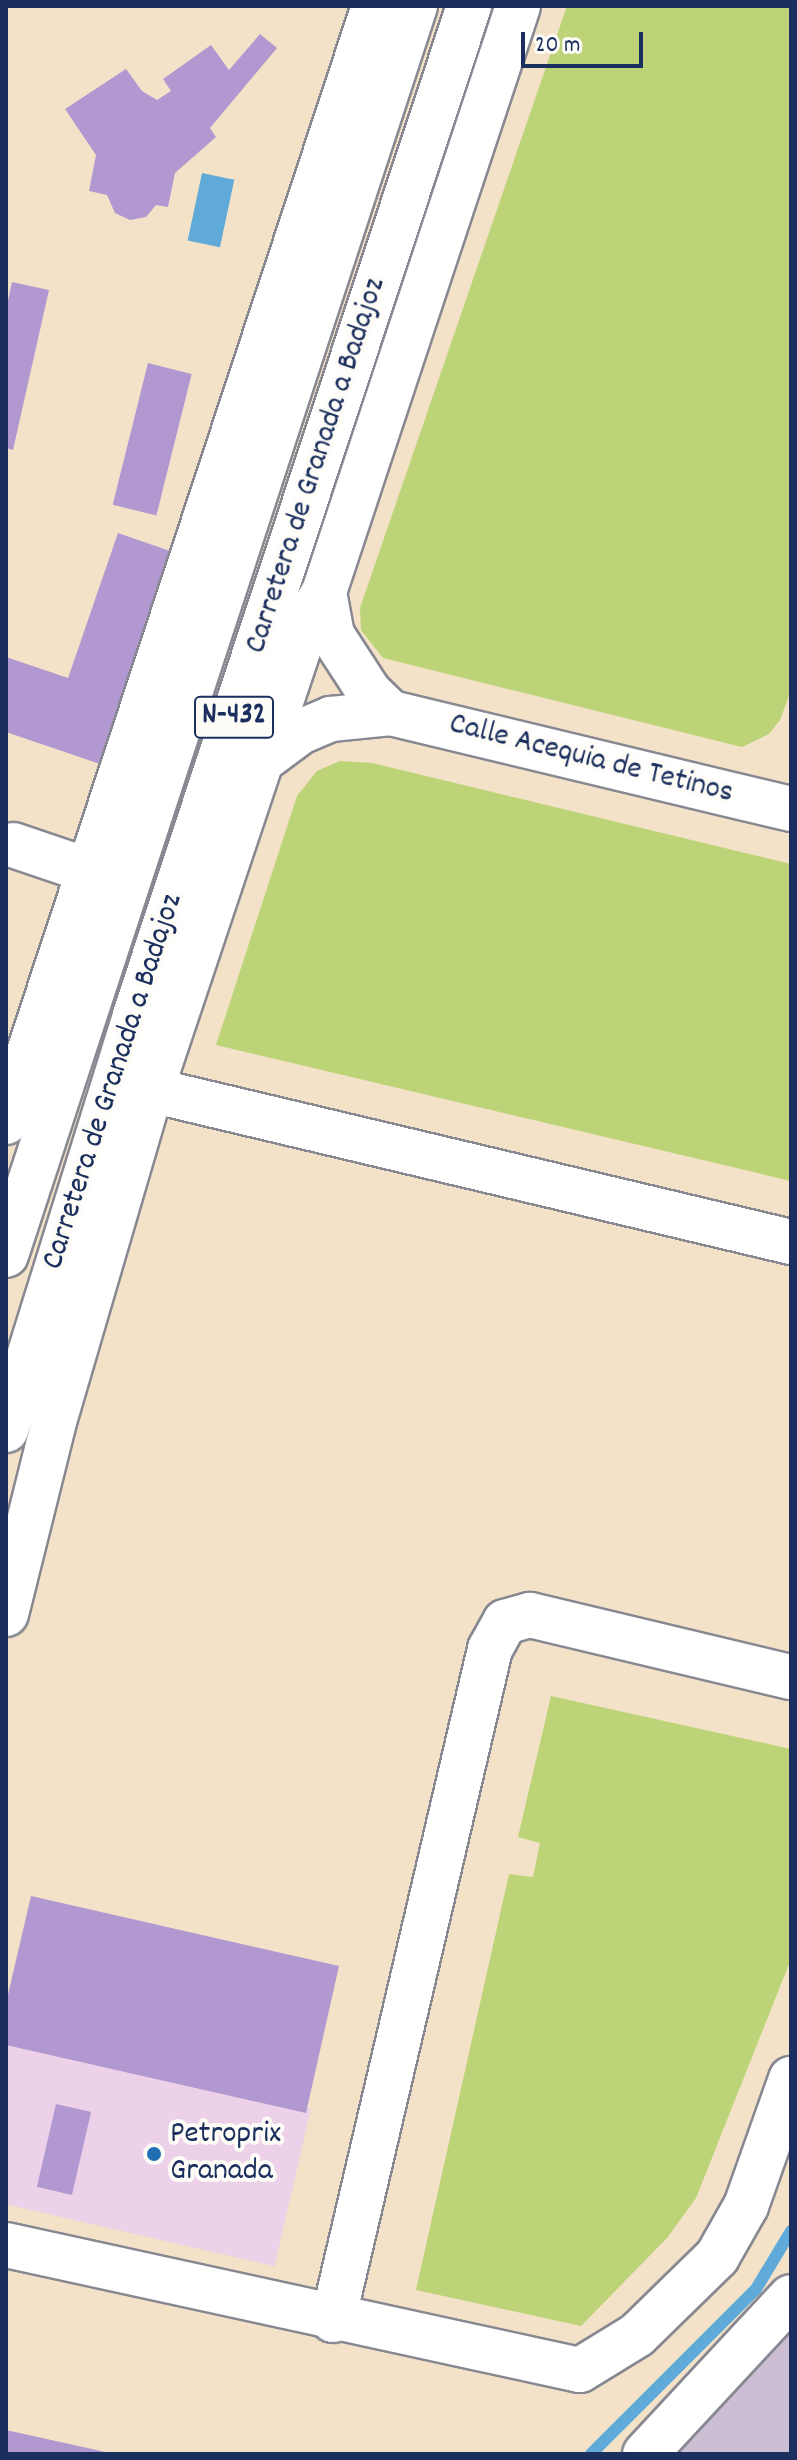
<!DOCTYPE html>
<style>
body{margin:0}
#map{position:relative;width:797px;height:2460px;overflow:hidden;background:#f3e2c7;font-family:Dekko,sans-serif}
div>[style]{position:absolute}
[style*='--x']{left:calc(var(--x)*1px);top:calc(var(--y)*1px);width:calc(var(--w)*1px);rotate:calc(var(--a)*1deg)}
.built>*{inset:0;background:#edd1e9;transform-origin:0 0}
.industrial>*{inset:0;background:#ccbfd4}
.green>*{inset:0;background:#bcd377}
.water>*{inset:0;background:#5faad8;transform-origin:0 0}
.stream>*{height:12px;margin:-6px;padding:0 6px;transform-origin:6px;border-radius:6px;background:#5faad8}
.building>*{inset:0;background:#b298d1;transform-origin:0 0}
.roads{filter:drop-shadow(2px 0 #878892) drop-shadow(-2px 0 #878892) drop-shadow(0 2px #878892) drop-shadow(0 -2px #878892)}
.minor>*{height:44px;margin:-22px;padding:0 22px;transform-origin:22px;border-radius:22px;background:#fff}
.highway>*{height:44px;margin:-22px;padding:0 22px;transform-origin:22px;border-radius:22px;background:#fff}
.dots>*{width:22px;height:22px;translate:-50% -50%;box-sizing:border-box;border:4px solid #fdfcf7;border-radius:50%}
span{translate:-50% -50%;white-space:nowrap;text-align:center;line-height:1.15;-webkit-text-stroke:8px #fdfcf7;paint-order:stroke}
.shield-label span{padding:2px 6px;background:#fdfcf7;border:2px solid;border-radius:6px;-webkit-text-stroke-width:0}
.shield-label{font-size:30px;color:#1b2f5e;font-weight:700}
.street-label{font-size:32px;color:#1b2f5e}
.poi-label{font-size:32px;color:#1b2f5e}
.left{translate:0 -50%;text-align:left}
.frame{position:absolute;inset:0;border:8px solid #1b2f5e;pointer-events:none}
.scale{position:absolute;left:521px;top:32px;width:122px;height:36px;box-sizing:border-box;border:4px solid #1b2f5e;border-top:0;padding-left:10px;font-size:24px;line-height:28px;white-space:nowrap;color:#1b2f5e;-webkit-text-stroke:6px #fdfcf7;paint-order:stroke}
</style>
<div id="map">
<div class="built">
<i style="left:6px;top:2038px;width:313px;height:162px;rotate:13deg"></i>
</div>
<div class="industrial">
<i style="clip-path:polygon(791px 2312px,791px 2454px,633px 2454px)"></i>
</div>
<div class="green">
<i style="clip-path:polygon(567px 6px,791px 6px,791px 690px,780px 720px,769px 734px,742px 747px,383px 658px,361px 630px,360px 608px)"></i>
<i style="clip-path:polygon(340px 761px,372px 763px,791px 864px,791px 1181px,216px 1045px,297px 796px,317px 771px)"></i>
<i style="clip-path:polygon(551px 1696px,791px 1749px,791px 1959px,696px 2198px,667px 2238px,581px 2326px,416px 2290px,509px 1874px,533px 1877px,540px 1843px,518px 1837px)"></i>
</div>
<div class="water">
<i style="left:202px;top:173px;width:33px;height:69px;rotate:12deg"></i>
</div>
<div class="stream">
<i style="--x:591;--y:2454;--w:233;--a:-45"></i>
<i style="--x:756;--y:2289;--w:68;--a:-58.9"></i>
</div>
<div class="building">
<i style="clip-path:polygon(260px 34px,277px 48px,210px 128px,216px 137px,175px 173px,168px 207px,156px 205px,146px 217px,130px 220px,115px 213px,107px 195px,89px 191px,96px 155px,65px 109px,126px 69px,142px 91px,157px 100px,171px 91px,163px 79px,211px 45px,229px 70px)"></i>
<i style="clip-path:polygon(12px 282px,49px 290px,13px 450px,6px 448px,6px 310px)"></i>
<i style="left:148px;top:363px;width:45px;height:146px;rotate:14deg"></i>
<i style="clip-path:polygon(118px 533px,173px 552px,100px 764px,6px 732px,6px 657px,68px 678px)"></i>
<i style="clip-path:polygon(31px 1896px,339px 1966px,306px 2113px,6px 2045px,6px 2003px)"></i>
<i style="left:56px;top:2104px;width:36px;height:85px;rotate:13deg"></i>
<i style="clip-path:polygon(6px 2430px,110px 2453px,110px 2454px,6px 2454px)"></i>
</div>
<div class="roads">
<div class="minor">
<i style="--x:324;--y:592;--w:44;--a:79.5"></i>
<i style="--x:332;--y:635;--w:68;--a:57"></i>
<i style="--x:369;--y:692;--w:30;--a:44"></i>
<i style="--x:261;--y:761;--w:49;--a:-36.6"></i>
<i style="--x:300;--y:732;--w:34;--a:-23"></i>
<i style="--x:331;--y:719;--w:60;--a:-5.7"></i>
<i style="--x:391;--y:713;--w:411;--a:13.5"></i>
<i style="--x:13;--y:845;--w:78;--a:18.7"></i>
<i style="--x:151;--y:1090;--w:658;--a:13.36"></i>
<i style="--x:6;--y:1122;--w:1175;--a:-71.75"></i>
<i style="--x:6;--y:1614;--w:195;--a:-76"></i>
<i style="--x:53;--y:1425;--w:349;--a:-73.7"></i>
<i style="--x:151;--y:1090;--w:499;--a:-71.5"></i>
<i style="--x:309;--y:617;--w:29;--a:-59"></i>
<i style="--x:324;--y:592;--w:617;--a:-71.68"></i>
<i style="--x:6;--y:2245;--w:587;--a:12.29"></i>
<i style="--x:580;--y:2370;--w:67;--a:-31.6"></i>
<i style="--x:637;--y:2335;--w:112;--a:-44.3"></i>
<i style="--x:717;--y:2257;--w:59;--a:-60.4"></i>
<i style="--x:746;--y:2206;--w:135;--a:-70.5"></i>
<i style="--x:333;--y:2320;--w:689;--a:-76.83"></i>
<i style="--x:490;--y:1649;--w:31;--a:-61"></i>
<i style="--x:505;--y:1622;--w:26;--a:-16"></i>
<i style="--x:530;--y:1615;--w:268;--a:13.4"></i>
<i style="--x:645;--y:2454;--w:214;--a:-47.1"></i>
</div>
<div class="highway">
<i style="--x:6;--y:1255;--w:1314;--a:-71.87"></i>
<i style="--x:6;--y:1430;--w:435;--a:-72.7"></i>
<i style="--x:135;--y:1015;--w:1063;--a:-71.68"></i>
</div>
</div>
<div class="dots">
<i style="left:154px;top:2154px;background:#1f6fb2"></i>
</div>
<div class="shield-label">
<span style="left:234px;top:717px">N-432</span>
</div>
<div class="street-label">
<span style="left:317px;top:466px;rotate:-72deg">Carretera de Granada a Badajoz</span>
<span style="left:591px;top:760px;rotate:14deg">Calle Acequia de Tetinos</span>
<span style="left:114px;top:1082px;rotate:-72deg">Carretera de Granada a Badajoz</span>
</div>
<div class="poi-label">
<span class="left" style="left:170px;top:2154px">Petroprix<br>Granada</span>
</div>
<div class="frame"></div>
<div class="scale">20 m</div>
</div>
